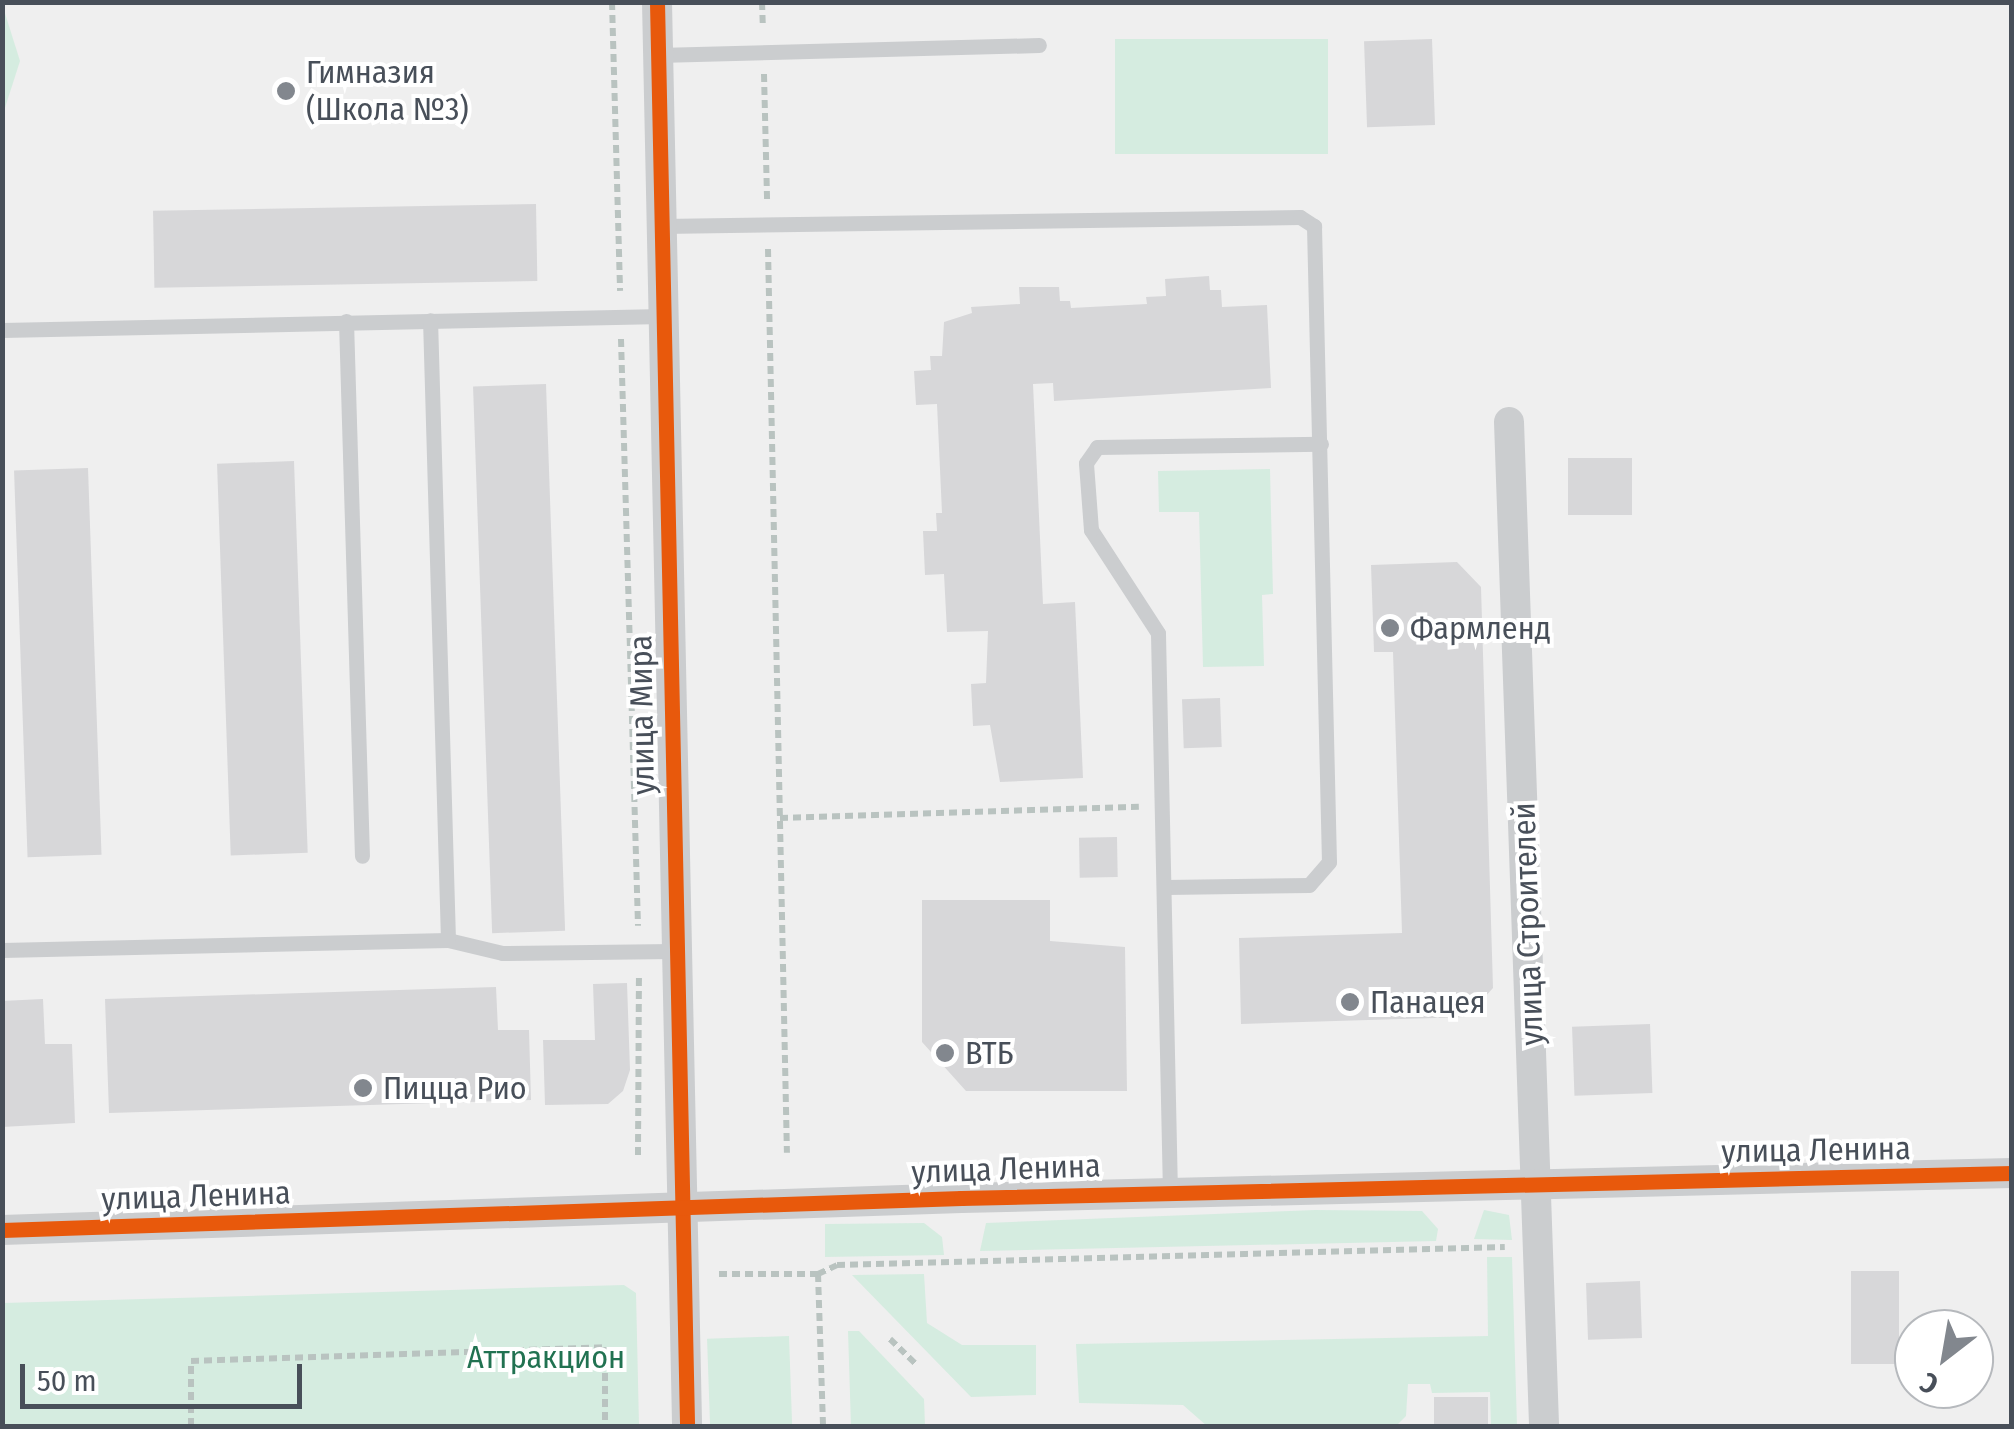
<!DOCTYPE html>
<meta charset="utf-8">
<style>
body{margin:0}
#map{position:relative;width:2014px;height:1429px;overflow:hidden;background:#efefef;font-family:"Fira Sans Condensed",sans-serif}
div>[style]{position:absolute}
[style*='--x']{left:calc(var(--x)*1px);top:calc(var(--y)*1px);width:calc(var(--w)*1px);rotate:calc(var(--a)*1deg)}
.green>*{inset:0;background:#d5ece0;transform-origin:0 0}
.building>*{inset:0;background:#d7d7d9;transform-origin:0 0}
.path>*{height:6px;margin-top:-3px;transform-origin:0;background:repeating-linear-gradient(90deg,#b9c3c0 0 8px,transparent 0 13px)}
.lane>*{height:15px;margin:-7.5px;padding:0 7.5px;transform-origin:7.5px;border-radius:7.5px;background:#cbcdcf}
.street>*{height:30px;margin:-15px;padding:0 15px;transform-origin:15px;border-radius:15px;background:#cbcdcf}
.cycleway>*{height:15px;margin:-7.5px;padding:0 7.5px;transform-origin:7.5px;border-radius:7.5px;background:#e8590c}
.dots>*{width:28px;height:28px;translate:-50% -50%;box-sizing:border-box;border:5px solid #fff;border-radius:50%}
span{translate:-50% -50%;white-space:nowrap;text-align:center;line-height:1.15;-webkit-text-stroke:8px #fff;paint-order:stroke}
.poi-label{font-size:32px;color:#484f59}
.left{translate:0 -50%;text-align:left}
.street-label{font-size:32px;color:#484f59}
.park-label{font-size:32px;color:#217251}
.frame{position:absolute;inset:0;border:5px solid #484f59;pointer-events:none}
.north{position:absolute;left:1894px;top:1309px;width:100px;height:100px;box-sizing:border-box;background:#fff;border:2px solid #b6b9bd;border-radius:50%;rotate:211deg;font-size:28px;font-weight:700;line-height:40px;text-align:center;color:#484f59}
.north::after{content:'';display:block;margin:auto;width:35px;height:45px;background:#82878e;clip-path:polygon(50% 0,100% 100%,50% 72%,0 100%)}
.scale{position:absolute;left:20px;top:1364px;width:282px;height:45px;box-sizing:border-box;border:5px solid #484f59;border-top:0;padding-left:12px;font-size:30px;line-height:35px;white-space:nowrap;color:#484f59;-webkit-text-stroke:8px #fff;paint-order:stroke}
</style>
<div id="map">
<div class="green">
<i style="clip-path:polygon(3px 7px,20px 61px,3px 114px)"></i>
<i style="left:1328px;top:39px;width:115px;height:213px;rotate:90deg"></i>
<i style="clip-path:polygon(1270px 469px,1273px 594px,1262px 595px,1264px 666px,1203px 667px,1199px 512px,1159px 512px,1158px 471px)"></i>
<i style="clip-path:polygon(1315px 1210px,1422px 1211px,1438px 1229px,1436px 1241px,980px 1251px,986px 1223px)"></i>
<i style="clip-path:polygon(1484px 1210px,1509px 1215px,1512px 1240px,1474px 1239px)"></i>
<i style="clip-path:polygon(924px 1223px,942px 1237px,944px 1255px,825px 1257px,825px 1224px)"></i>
<i style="clip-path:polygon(1487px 1257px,1512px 1257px,1517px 1426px,1491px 1426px,1490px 1392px,1432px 1393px,1430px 1384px,1408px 1384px,1406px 1416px,1396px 1426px,1207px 1426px,1183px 1405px,1079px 1403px,1076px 1344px,1488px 1336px)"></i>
<i style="clip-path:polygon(924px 1274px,927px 1323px,962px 1345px,1036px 1345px,1036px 1395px,971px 1397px,852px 1275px)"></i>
<i style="clip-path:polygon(624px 1285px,636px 1293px,639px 1426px,3px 1426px,3px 1303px)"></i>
<i style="clip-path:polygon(848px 1331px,859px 1331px,924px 1399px,925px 1426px,851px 1426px)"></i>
<i style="left:789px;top:1336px;width:90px;height:82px;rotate:88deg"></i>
</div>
<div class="building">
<i style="left:1432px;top:39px;width:86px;height:68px;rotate:88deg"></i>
<i style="left:536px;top:204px;width:77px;height:383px;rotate:89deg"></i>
<i style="clip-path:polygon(1209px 276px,1210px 290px,1221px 290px,1222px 307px,1267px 305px,1271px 388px,1054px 401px,1053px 383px,1033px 384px,1043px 604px,1075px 602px,1083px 778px,1000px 782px,990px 725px,973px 726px,971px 684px,986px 683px,988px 631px,947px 632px,944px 574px,925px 575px,923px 531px,937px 531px,936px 513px,942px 513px,937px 404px,916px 405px,914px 371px,931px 370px,930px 356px,942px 356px,944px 322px,972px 313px,971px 307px,1020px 304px,1019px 287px,1059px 287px,1060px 301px,1070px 301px,1071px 308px,1147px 304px,1146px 297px,1166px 296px,1165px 279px)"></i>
<i style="left:546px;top:384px;width:547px;height:73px;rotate:88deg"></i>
<i style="left:1568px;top:458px;width:64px;height:57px"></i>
<i style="left:294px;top:461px;width:392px;height:77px;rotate:88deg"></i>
<i style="left:88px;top:468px;width:387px;height:74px;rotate:88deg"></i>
<i style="clip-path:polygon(1457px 562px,1481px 587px,1493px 988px,1467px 1017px,1241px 1024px,1239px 938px,1402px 933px,1393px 652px,1374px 652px,1371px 565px)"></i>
<i style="left:1220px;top:698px;width:49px;height:38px;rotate:88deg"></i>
<i style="left:1117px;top:837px;width:40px;height:38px;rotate:89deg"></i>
<i style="clip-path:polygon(922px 900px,1050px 900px,1050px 941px,1125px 947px,1127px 1091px,966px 1091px,922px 1042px)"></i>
<i style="clip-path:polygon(627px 983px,630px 1070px,623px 1091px,608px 1104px,545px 1105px,543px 1040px,595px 1040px,593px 984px)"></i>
<i style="clip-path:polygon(496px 987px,498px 1030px,529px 1030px,531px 1100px,109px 1113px,105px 999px)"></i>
<i style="clip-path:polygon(43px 999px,45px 1044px,72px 1044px,75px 1123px,2px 1127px,2px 1001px)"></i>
<i style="left:1650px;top:1024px;width:69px;height:78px;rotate:88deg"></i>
<i style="left:1851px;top:1271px;width:48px;height:93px"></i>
<i style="left:1640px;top:1281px;width:57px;height:54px;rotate:88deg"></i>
<i style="left:1434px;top:1397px;width:54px;height:29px"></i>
</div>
<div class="path">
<i style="--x:612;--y:2;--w:289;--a:88.4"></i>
<i style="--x:762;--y:2;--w:24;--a:88"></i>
<i style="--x:764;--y:74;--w:127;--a:88.6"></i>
<i style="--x:768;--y:249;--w:904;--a:88.8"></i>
<i style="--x:621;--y:339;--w:587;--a:88.34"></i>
<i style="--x:780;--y:818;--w:359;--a:-1.8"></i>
<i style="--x:638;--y:1155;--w:182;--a:-89.7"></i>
<i style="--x:719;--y:1274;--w:99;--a:0"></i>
<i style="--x:818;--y:1274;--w:152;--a:88.1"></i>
<i style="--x:818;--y:1274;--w:21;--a:-25"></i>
<i style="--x:837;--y:1265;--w:668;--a:-1.54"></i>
<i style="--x:890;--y:1339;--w:35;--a:44"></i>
<i style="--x:191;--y:1426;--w:65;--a:-90"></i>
<i style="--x:191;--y:1361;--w:414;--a:-1.9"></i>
<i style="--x:605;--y:1347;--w:79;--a:90"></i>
</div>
<div class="lane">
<i style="--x:658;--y:55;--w:381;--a:-1.5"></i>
<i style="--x:662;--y:226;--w:638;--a:-0.81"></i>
<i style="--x:1300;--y:217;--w:17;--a:33"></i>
<i style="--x:1314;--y:226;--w:636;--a:88.65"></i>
<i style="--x:1329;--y:862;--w:30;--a:131"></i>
<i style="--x:1309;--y:885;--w:143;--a:179.2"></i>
<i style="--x:346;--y:321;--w:535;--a:88.29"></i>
<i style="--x:2;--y:330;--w:661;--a:-1.21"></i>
<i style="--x:448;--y:940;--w:56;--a:13.5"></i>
<i style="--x:502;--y:953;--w:171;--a:-0.7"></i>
<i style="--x:2;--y:950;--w:446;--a:-1.3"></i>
<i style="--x:448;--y:940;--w:620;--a:-91.66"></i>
<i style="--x:1170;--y:1193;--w:560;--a:-91.23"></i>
<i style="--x:1158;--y:633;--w:123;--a:-123"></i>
<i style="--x:1091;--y:530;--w:67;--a:-94.3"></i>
<i style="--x:1086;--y:463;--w:19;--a:-55"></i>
<i style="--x:1097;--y:447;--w:224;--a:-0.8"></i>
</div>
<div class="street">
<i style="--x:657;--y:2;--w:1424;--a:88.79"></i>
<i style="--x:1509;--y:422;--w:1005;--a:88"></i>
<i style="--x:2;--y:1230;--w:960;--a:-1.91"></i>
<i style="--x:961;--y:1198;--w:1051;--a:-1.36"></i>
</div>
<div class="cycleway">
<i style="--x:657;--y:2;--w:1424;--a:88.79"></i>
<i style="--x:2;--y:1230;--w:960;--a:-1.91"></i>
<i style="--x:961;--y:1198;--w:1051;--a:-1.36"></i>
</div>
<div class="dots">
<i style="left:286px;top:91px;background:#82878e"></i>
<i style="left:1390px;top:628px;background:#82878e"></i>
<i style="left:1350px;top:1002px;background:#82878e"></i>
<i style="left:945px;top:1053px;background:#82878e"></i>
<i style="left:363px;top:1088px;background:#82878e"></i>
</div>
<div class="poi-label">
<span class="left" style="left:306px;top:91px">Гимназия<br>(Школа №3)</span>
<span class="left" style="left:1410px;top:628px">Фармленд</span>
<span class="left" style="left:1370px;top:1002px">Панацея</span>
<span class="left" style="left:965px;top:1053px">ВТБ</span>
<span class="left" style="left:383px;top:1088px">Пицца Рио</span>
</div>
<div class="street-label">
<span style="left:642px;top:715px;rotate:-91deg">улица Мира</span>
<span style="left:1528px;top:924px;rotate:-92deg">улица Строителей</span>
<span style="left:1816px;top:1150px;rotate:-1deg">улица Ленина</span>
<span style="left:1006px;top:1169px;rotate:-2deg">улица Ленина</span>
<span style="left:196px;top:1196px;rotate:-2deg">улица Ленина</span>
</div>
<div class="park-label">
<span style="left:546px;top:1357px">Аттракцион</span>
</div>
<div class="frame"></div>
<div class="north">С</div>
<div class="scale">50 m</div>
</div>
